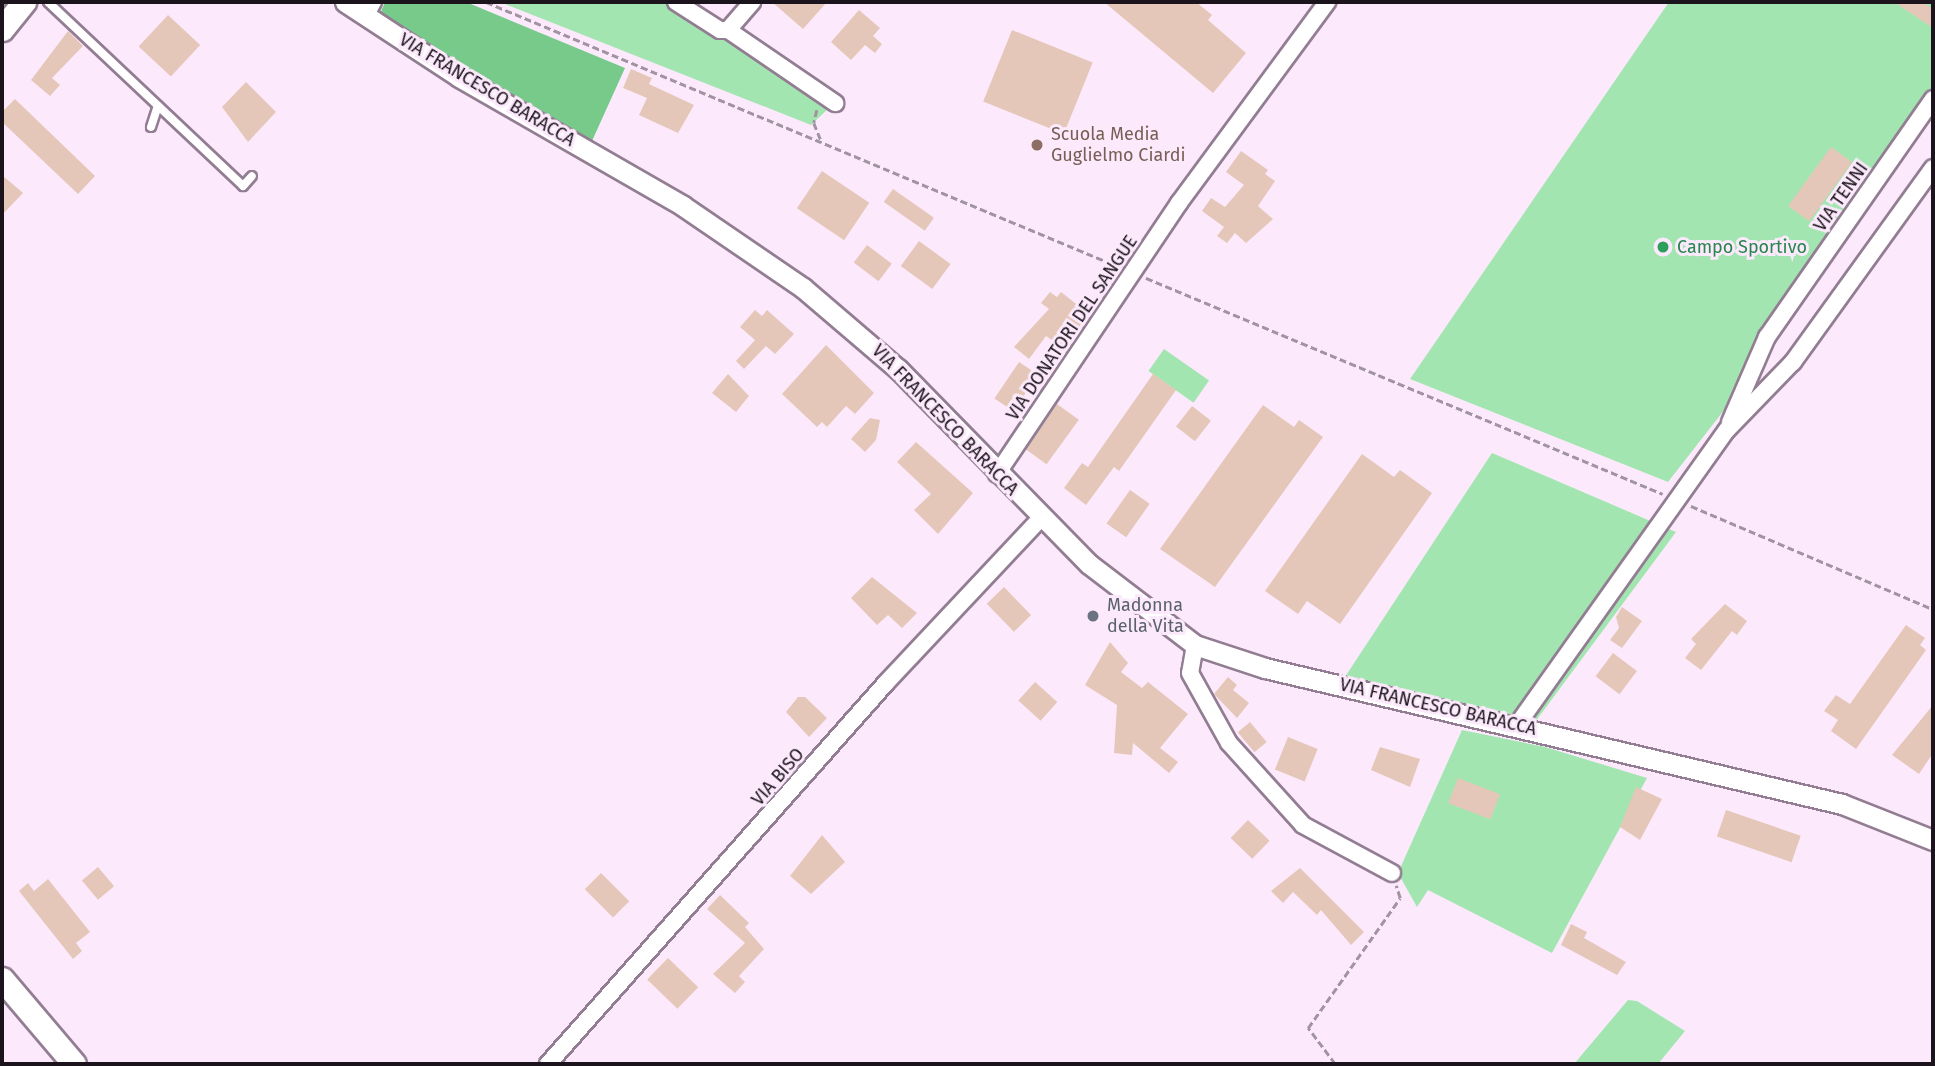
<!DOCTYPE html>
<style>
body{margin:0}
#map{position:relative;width:1935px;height:1066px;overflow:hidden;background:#fceafc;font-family:"Fira Sans",sans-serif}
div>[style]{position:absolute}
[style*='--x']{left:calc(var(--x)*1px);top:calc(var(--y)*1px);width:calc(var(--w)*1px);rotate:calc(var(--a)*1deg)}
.green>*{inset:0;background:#a2e5b0;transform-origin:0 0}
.forest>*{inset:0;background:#78ca8b}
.building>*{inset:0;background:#e5c7b9;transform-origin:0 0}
.path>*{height:2.5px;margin-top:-1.25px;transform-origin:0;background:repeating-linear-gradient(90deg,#a193a1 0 7px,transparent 0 10.5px)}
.roads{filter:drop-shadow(2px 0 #927d92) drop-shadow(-2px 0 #927d92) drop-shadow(0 2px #927d92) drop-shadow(0 -2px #927d92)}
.service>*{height:8px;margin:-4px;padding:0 4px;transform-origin:4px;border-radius:4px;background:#fff}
.minor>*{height:16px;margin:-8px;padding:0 8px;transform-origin:8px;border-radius:8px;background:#fff}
.tertiary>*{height:19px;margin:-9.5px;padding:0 9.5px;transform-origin:9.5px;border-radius:9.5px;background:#fff}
.secondary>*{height:23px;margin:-11.5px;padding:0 11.5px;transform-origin:11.5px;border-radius:11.5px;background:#fff}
.dots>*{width:19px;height:19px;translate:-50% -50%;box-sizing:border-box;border:4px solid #fceafc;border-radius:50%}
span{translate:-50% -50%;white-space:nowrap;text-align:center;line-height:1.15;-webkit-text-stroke:6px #fceafc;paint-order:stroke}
.street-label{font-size:18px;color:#1c141c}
.education-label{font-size:18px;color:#785e54}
.left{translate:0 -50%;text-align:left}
.leisure-label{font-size:18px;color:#27864d}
.worship-label{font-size:18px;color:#5b616d}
.frame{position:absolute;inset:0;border:4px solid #1c141c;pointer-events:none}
</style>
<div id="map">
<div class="green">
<i style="clip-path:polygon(500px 2px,664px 2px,832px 105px,811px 125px)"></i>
<i style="clip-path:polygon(1669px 2px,1933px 2px,1933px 86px,1746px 382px,1668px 482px,1410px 379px)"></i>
<i style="left:1164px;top:349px;width:55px;height:27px;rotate:35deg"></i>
<i style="clip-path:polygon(1492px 453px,1676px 532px,1535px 722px,1343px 680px)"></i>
<i style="clip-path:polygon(1462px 730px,1545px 747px,1647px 778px,1552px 953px,1428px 890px,1417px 907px,1398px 873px)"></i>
<i style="clip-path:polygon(1628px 1000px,1637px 1001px,1685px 1031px,1658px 1064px,1574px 1064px)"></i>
</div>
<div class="forest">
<i style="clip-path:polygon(385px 2px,466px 2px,625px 68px,592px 141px,444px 58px,380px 14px)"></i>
</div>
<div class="building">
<i style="clip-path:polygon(772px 2px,827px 2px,803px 29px)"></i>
<i style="clip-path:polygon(1104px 2px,1196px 2px,1212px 15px,1208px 20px,1246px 53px,1213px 93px)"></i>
<i style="clip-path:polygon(1894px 2px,1923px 2px,1933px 9px,1933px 28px)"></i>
<i style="clip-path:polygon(859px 10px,880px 28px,873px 36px,882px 44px,875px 53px,865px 45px,851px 60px,831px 42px)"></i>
<i style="left:168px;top:15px;width:44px;height:43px;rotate:43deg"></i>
<i style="left:1012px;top:30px;width:87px;height:77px;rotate:22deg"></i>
<i style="clip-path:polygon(68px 31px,83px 46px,52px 78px,60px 85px,50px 96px,31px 80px)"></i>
<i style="clip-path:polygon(631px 69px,652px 78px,649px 84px,694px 105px,678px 133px,639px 115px,647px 98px,623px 88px)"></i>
<i style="clip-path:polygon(246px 82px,276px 112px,248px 142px,222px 107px)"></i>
<i style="clip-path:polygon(15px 99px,95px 176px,78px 194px,2px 122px,2px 112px)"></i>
<i style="left:1831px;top:147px;width:26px;height:73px;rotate:36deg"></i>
<i style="clip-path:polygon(1241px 151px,1268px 170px,1265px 174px,1275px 181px,1258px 206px,1273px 219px,1246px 243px,1235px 233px,1227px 243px,1217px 236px,1224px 227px,1202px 211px,1211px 198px,1225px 207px,1244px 185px,1226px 172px)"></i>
<i style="left:822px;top:171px;width:57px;height:45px;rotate:34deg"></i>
<i style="clip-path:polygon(2px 175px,23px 193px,2px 215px)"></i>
<i style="left:893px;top:189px;width:50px;height:16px;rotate:35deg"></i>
<i style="left:919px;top:241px;width:39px;height:31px;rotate:36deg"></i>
<i style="left:867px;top:245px;width:31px;height:22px;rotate:37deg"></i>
<i style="clip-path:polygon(1050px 292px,1057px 297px,1061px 292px,1089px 314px,1063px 348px,1046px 336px,1029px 359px,1014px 347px,1049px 309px,1041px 303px)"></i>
<i style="clip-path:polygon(755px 310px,762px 316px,767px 310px,794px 334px,775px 354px,766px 346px,744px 369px,736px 361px,755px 340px,740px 327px)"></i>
<i style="clip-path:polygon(826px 345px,874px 393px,855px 414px,846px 406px,827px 427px,822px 422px,817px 427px,782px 394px)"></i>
<i style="left:1019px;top:362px;width:23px;height:44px;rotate:34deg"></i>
<i style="clip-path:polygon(728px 374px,749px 396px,736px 412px,712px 393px)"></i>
<i style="clip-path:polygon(1153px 374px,1176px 390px,1119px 471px,1114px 467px,1086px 505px,1064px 488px,1082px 463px,1088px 467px)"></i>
<i style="left:1057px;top:404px;width:27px;height:55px;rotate:36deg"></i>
<i style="clip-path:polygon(1263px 405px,1294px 427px,1299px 420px,1323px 437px,1215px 587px,1160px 549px)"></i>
<i style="left:1192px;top:406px;width:24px;height:26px;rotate:38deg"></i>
<i style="clip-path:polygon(870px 418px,880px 420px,876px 440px,865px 452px,851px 439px)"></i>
<i style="clip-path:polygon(916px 442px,973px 493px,938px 534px,914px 510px,931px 494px,897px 462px)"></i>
<i style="clip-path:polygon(1362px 454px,1394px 477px,1400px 470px,1432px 493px,1340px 624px,1307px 601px,1298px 614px,1265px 591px)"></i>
<i style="left:1130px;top:490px;width:24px;height:41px;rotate:35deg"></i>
<i style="clip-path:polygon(872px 577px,917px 613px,902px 628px,888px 615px,877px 625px,851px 598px)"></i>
<i style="left:1004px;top:587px;width:39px;height:24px;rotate:46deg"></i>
<i style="clip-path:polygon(1725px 604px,1747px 621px,1737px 635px,1732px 631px,1701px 670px,1685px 658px,1696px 644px,1691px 639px)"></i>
<i style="clip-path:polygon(1622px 607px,1642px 621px,1622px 648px,1610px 640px,1619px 628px,1616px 617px)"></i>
<i style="clip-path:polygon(1906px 625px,1925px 638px,1920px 645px,1926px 650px,1856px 749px,1831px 731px,1838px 720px,1824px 711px,1836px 695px,1850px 704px)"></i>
<i style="clip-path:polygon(1110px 642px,1128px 663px,1121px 672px,1142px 688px,1148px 682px,1188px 714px,1160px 748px,1178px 762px,1169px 773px,1133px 743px,1132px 755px,1114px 753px,1117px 705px,1085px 685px)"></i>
<i style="left:1613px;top:653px;width:30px;height:29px;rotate:37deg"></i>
<i style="clip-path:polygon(1228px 677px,1237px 685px,1233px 690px,1249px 703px,1237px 718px,1214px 694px)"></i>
<i style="left:1035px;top:682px;width:30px;height:25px;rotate:42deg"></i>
<i style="clip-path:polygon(798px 697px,805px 697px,827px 718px,809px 737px,786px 712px)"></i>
<i style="clip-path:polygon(1933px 705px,1933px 753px,1919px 774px,1892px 755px)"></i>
<i style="left:1250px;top:722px;width:26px;height:16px;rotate:50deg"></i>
<i style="left:1288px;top:737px;width:32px;height:35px;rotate:22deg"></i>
<i style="clip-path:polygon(1380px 747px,1420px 759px,1410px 787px,1371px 770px)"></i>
<i style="left:1458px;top:778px;width:45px;height:27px;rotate:21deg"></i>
<i style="clip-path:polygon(1636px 787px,1662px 799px,1640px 840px,1620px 827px)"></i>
<i style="left:1726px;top:810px;width:79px;height:28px;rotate:19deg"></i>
<i style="left:1248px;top:820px;width:30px;height:25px;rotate:44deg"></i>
<i style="clip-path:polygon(822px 835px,845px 862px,811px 894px,790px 876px)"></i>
<i style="left:98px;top:867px;width:25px;height:21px;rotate:50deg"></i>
<i style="clip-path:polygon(1300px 868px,1364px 932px,1351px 945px,1321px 910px,1317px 915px,1293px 892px,1283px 903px,1271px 891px)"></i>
<i style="left:601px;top:873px;width:40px;height:23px;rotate:45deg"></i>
<i style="clip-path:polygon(48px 879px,90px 932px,76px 943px,82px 951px,73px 959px,19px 891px,28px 883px,34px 891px)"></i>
<i style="clip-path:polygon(720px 895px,749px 923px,745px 927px,764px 949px,739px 976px,745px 982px,735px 993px,713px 974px,745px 943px,707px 909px)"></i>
<i style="clip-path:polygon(1571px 924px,1587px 932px,1584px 938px,1626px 962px,1617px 975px,1561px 945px)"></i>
<i style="left:668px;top:958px;width:42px;height:30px;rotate:44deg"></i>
</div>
<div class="path">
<i style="--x:287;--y:2;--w:5;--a:0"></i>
<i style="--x:486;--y:2;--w:684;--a:22.7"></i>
<i style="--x:817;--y:110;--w:13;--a:103"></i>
<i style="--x:814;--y:123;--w:18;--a:68"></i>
<i style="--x:1146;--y:278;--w:560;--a:22.67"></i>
<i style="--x:1691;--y:506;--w:263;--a:23.1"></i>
<i style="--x:1335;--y:1064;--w:45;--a:-126.9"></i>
<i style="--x:1308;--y:1028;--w:159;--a:-54.7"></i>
<i style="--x:1400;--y:898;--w:13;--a:-108"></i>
</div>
<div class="roads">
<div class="service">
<i style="--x:48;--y:2;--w:268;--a:43.3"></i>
<i style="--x:243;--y:186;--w:13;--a:-48"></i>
<i style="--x:151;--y:127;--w:22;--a:-72"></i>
</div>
<div class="minor">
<i style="--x:676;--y:2;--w:52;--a:32.5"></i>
<i style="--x:720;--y:30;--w:8;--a:0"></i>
<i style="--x:728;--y:30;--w:130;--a:34.3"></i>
<i style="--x:366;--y:15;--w:15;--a:-62"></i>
<i style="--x:728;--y:30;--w:37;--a:-49"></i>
<i style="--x:1730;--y:422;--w:93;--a:-66.5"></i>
<i style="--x:1767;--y:337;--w:290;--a:-55.1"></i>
<i style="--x:997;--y:474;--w:326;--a:-56.1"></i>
<i style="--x:1179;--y:203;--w:250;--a:-53.6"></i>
<i style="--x:1195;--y:645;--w:28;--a:100"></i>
<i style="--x:1190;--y:673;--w:80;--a:60.9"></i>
<i style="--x:1229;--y:743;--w:110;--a:47.9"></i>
<i style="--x:1303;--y:825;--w:101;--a:28.3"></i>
<i style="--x:1517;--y:725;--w:362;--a:-54.6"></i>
<i style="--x:1727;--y:430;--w:95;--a:-45.9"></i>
<i style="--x:1793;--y:362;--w:239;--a:-54.2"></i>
<i style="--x:548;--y:1064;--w:508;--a:-48.43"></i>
<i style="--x:885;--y:684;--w:228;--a:-46.8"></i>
</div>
<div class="tertiary">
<i style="--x:345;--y:2;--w:136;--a:33.3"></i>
<i style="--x:459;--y:77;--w:258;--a:29.9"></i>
<i style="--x:683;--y:206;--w:145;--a:34.3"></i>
<i style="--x:803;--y:288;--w:125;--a:40.5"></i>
<i style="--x:898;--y:369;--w:273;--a:45.6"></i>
<i style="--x:1089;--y:564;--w:133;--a:37.4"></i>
<i style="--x:1195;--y:645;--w:74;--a:18.2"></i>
<i style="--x:1265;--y:668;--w:593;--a:13.26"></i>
<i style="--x:1842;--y:804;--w:98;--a:21.6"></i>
</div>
<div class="secondary">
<i style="--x:2;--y:29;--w:35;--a:-51"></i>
<i style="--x:2;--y:979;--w:111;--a:49.7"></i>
</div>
</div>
<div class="dots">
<i style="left:1037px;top:145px;background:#8d6e63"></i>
<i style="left:1663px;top:247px;background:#2e9e5b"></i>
<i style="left:1093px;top:616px;background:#6b7280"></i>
</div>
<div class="street-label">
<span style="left:487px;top:90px;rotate:31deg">VIA FRANCESCO BARACCA</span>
<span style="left:1841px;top:197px;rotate:-55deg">VIA TENNI</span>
<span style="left:1072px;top:328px;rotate:-56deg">VIA DONATORI DEL SANGUE</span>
<span style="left:945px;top:420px;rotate:46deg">VIA FRANCESCO BARACCA</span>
<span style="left:1438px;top:707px;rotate:13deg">VIA FRANCESCO BARACCA</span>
<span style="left:778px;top:777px;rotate:-49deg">VIA BISO</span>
</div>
<div class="education-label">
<span class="left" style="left:1051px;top:145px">Scuola Media<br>Guglielmo Ciardi</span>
</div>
<div class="leisure-label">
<span class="left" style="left:1677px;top:247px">Campo Sportivo</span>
</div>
<div class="worship-label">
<span class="left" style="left:1107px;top:616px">Madonna<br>della Vita</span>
</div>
<div class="frame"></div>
</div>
